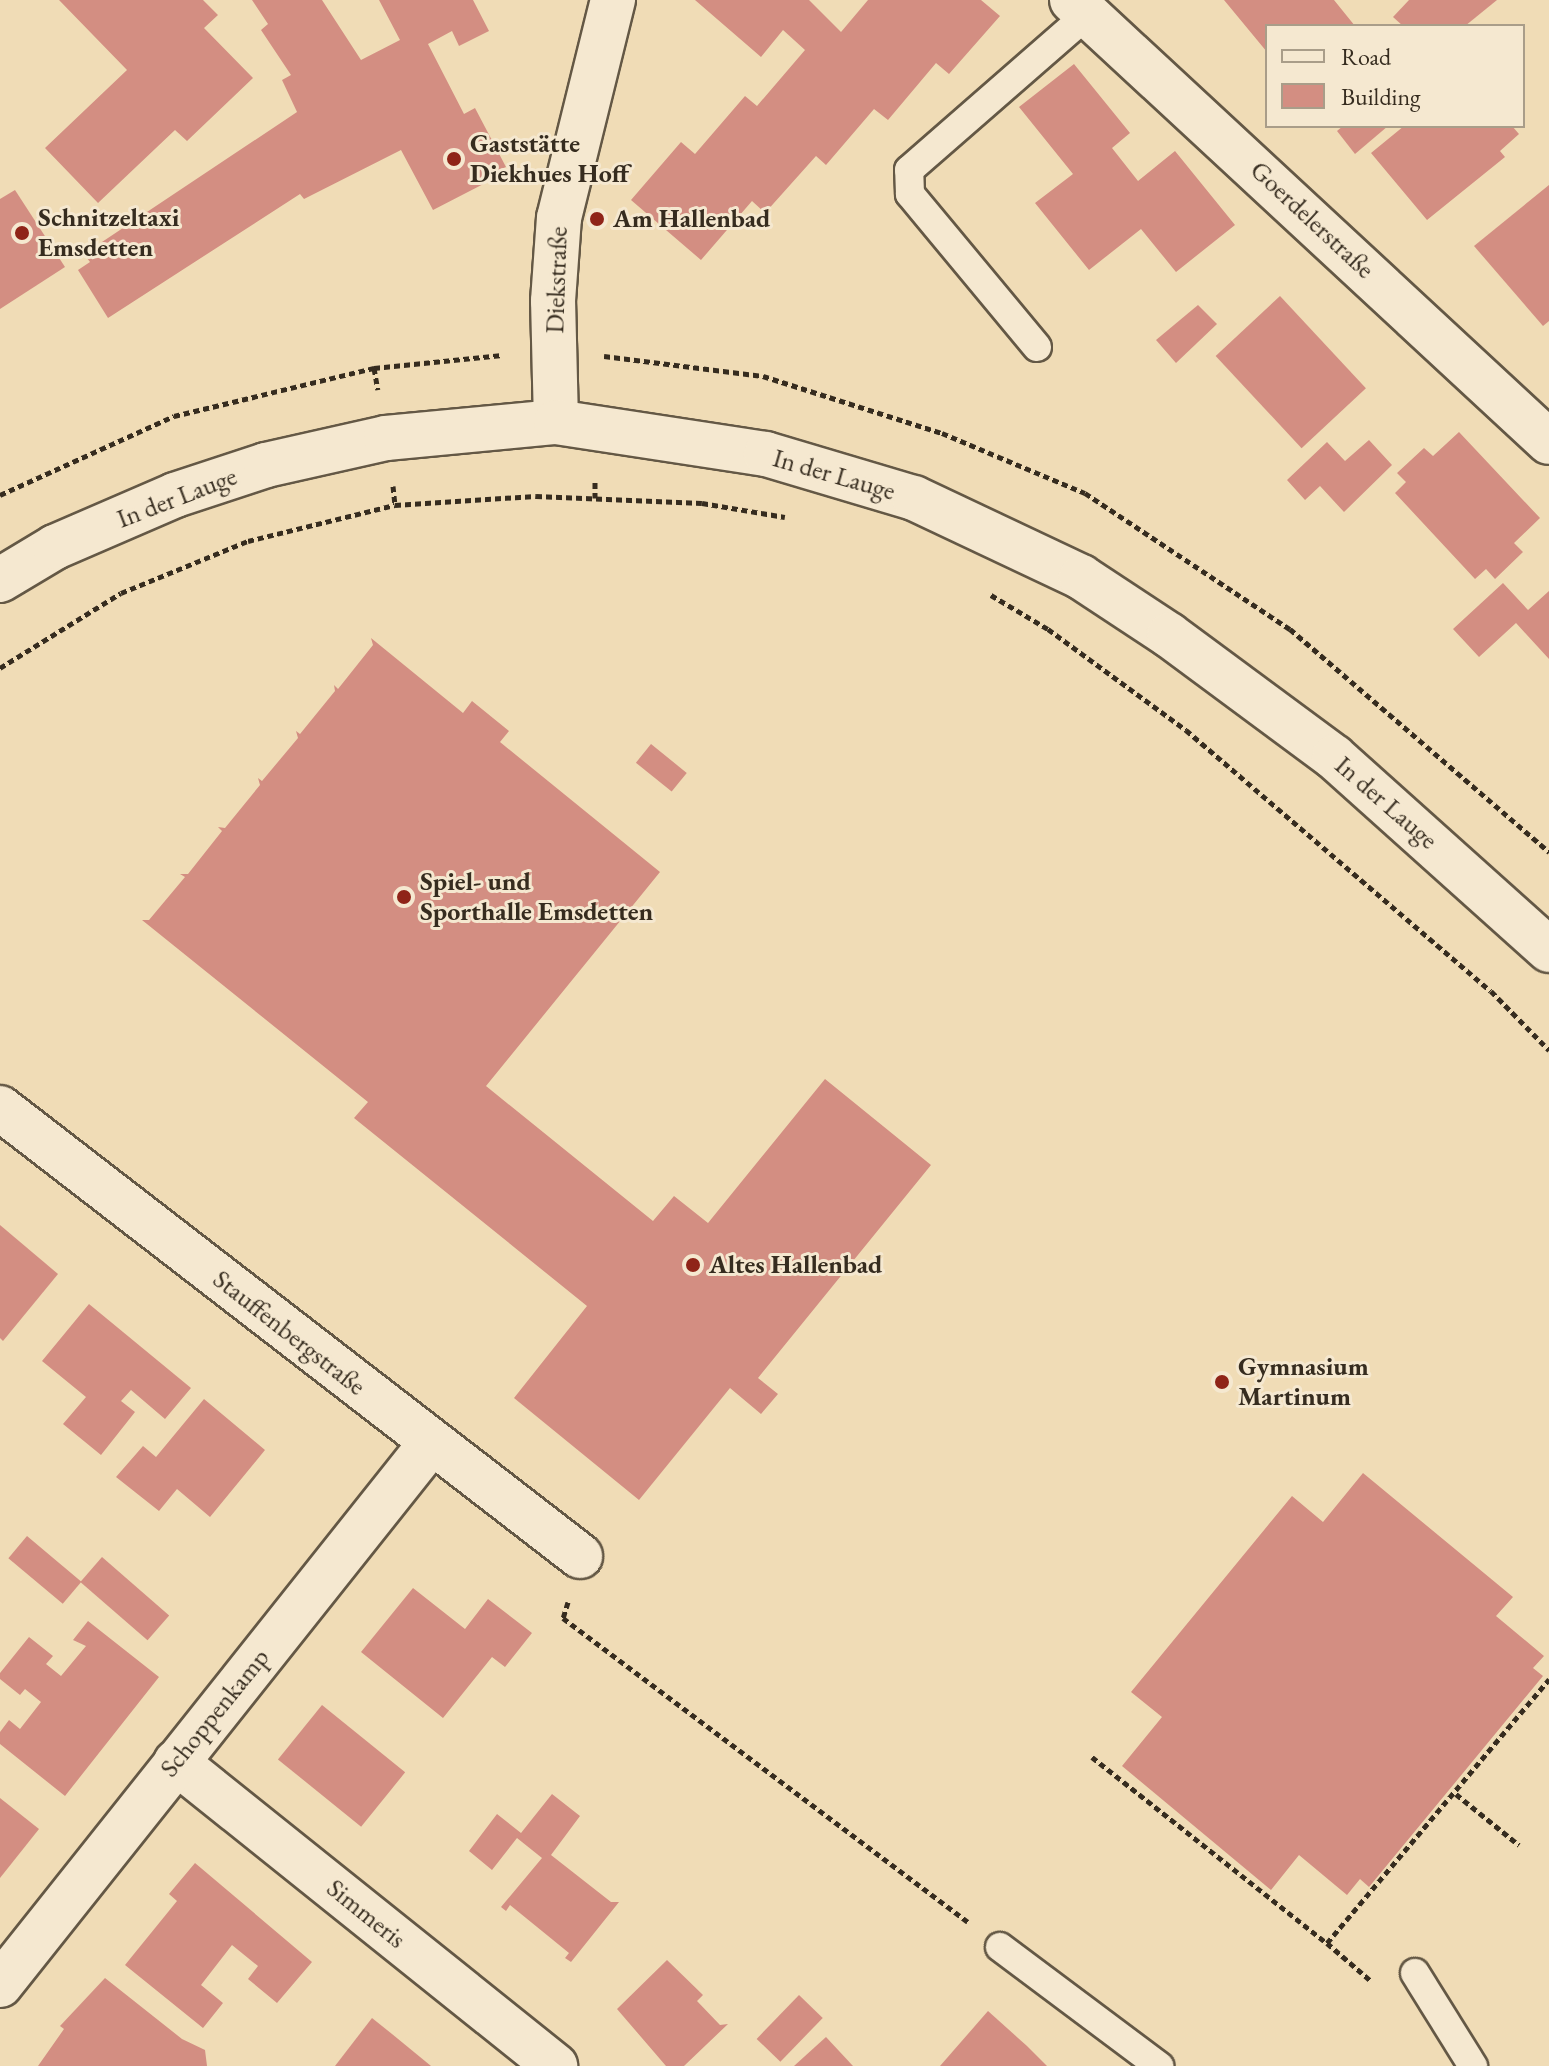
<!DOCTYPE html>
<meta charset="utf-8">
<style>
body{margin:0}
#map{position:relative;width:1549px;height:2066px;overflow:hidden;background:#f0dcb6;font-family:"EB Garamond",serif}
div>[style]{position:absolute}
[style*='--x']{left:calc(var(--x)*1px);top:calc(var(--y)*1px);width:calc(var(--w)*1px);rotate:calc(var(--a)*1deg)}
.building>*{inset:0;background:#d38e82;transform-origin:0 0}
.path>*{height:5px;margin-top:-2.5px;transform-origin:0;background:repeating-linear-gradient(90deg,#362c1f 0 6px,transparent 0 10px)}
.roads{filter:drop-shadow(2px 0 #645845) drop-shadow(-2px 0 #645845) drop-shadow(0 2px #645845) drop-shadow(0 -2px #645845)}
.service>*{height:28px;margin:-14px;padding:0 14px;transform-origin:14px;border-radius:14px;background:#f5e8d0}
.minor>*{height:44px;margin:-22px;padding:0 22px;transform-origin:22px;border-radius:22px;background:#f5e8d0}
.tertiary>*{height:44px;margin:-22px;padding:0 22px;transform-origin:22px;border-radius:22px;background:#f5e8d0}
.dots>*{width:22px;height:22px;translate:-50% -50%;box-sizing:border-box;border:4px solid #f5e8d0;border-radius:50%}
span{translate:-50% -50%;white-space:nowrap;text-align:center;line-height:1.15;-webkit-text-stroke:6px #f5e8d0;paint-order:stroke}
.poi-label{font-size:26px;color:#362c1f;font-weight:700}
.left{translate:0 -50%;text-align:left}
.street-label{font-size:26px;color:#362c1f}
.legend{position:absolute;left:1265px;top:24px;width:260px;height:104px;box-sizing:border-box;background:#f5e8d0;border:2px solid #a99d89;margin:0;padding:10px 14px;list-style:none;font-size:24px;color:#362c1f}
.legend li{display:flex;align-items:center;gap:16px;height:40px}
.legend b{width:40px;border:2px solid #a99d89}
</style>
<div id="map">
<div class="building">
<i style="clip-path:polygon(59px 0,203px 0,218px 15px,204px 28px,253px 78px,187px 141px,175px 130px,98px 203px,45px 148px,127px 70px)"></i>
<i style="clip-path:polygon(252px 0,322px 0,361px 60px,400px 40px,379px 0,473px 0,489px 31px,459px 46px,452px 31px,428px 44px,464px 114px,475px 108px,506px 167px,494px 172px,497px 177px,433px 210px,401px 150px,304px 199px,300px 194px,108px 318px,78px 270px,90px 262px,84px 254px,297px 112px,282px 80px,291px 75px,261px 30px,268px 24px)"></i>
<i style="clip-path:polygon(695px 0,809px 0,841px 32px,868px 0,981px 0,1000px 16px,949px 74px,936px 63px,888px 120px,874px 109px,826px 165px,816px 156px,765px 213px,752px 201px,701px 260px,631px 200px,681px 142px,695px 154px,745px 96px,757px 106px,805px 50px,783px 30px,761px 57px)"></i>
<i style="clip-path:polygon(1224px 0,1334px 0,1355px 26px,1267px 26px,1267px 52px)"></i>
<i style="clip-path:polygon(1409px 0,1497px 0,1465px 26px,1403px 26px,1393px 17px)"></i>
<i style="clip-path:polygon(1074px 64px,1130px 133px,1112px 148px,1138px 181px,1175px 151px,1235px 225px,1176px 272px,1141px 229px,1089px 270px,1035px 203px,1073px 174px,1019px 107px)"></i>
<i style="clip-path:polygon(1343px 126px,1388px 126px,1355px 154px,1337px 131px)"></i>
<i style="clip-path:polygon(1404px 126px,1512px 126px,1519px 134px,1500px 151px,1505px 157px,1427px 220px,1371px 153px)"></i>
<i style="clip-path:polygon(1549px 185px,1549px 321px,1543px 326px,1474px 246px)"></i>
<i style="clip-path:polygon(15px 190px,65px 267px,0 309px,0 199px)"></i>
<i style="left:1280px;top:296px;width:126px;height:88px;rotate:47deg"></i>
<i style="clip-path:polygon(1198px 305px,1217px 324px,1176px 363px,1156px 340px)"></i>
<i style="clip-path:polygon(1459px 432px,1540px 518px,1514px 543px,1523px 552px,1495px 579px,1486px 569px,1475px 579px,1395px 493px,1406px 482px,1397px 473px,1424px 448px,1433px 456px)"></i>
<i style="clip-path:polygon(1369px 440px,1392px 465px,1344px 512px,1320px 486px,1305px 500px,1287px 480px,1327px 442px,1345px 461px)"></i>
<i style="clip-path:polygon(1503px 583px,1528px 610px,1549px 591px,1549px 659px,1516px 623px,1479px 657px,1453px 629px)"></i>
<i style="clip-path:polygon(371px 638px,463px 713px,472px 701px,509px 731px,500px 742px,660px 872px,486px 1086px,653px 1221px,674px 1196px,708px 1223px,825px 1079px,931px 1165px,758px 1378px,778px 1394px,761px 1414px,730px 1388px,639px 1500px,514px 1398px,587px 1306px,354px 1118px,368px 1102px,142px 920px,149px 920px,185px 877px,180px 874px,188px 874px,222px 831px,218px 827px,225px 828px,260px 785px,258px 778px,262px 781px,298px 738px,296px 731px,300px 734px,335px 691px,334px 685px,338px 689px,373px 645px)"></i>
<i style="left:651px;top:744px;width:46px;height:24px;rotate:39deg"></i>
<i style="clip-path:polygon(0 1225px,58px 1274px,3px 1341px,0 1338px)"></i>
<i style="clip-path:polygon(89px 1304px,191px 1388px,165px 1419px,131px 1390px,121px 1401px,135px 1412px,101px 1455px,63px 1424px,86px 1397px,42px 1361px)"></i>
<i style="clip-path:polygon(204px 1399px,265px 1450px,210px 1517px,177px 1489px,159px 1511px,116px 1477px,143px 1446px,156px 1457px)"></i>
<i style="clip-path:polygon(1363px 1473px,1513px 1597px,1496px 1616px,1544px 1656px,1533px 1668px,1543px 1676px,1369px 1887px,1360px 1879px,1347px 1895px,1299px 1855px,1271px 1890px,1122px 1766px,1162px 1717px,1131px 1692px,1292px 1496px,1323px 1522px)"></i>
<i style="left:27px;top:1536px;width:71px;height:29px;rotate:40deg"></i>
<i style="left:102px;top:1557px;width:89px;height:33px;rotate:41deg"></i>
<i style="clip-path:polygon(413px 1588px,465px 1629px,488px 1599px,532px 1633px,505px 1667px,492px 1657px,443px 1718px,361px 1652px)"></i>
<i style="clip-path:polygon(88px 1621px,159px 1677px,65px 1796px,0 1744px,0 1732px,9px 1720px,20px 1729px,41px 1702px,25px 1689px,20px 1695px,0 1679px,0 1673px,29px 1637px,53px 1656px,46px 1664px,61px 1676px,86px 1646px,73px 1640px)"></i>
<i style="left:322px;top:1705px;width:107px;height:70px;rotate:39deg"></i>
<i style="clip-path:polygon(552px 1794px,580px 1816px,551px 1855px,611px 1902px,619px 1902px,571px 1962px,565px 1958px,569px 1953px,510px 1905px,506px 1911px,501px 1907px,542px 1858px,517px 1838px,492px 1870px,469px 1851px,497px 1814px,521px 1833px)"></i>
<i style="clip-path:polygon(0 1798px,39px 1829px,0 1878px)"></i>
<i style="clip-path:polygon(195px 1863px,312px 1962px,277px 2003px,248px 1979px,258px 1966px,232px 1945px,201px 1985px,223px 2003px,203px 2028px,125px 1965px,177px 1901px,169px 1894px)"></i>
<i style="clip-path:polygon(667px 1960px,703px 1995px,697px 2001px,720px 2025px,728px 2024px,684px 2066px,666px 2066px,617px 2009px)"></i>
<i style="clip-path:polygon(105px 1978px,182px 2039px,205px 2050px,207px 2066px,38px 2066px,64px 2029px,60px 2026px)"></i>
<i style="left:799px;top:1995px;width:33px;height:61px;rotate:44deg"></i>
<i style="clip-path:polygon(988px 2011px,1027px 2046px,1047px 2066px,940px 2066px)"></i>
<i style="clip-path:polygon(372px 2018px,392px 2034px,431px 2066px,335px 2066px)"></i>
<i style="clip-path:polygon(826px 2037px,853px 2066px,794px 2066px)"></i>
</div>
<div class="path">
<i style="--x:604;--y:356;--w:160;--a:7.2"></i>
<i style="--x:763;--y:376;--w:188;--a:17.7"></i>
<i style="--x:942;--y:433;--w:155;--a:22.8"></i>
<i style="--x:1085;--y:493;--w:246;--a:33.6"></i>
<i style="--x:1290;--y:629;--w:342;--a:40.7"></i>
<i style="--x:374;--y:368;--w:22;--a:80"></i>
<i style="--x:393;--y:486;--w:19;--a:84"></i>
<i style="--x:0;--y:495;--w:191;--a:-24.4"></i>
<i style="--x:174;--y:416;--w:206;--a:-13.5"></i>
<i style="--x:374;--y:368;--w:129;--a:-5.8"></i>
<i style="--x:595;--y:498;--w:19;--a:-90"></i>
<i style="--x:991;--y:595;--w:66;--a:30.8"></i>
<i style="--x:1048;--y:629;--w:171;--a:36.2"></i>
<i style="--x:1186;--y:730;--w:401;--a:40.6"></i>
<i style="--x:1491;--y:991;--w:83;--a:45.5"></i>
<i style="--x:0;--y:668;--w:142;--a:-31.8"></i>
<i style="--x:121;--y:593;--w:137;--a:-22.3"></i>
<i style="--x:248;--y:541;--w:151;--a:-13.8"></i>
<i style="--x:395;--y:505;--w:141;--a:-3.7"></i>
<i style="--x:536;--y:496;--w:166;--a:2.4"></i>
<i style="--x:702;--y:503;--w:84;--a:9.6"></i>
<i style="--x:568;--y:1602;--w:17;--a:107"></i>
<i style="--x:563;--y:1618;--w:506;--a:36.89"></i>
<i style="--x:1092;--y:1757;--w:300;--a:38.4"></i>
<i style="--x:1327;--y:1943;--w:345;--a:-49.9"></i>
<i style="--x:1456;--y:1794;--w:81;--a:39"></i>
<i style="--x:1327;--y:1943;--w:58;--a:40.8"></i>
</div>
<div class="roads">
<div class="service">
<i style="--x:1037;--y:347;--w:199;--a:-129.7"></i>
<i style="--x:910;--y:194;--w:24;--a:-92"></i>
<i style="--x:909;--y:170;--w:239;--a:-41.1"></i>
<i style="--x:1000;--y:1947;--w:199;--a:36.8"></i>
<i style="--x:1415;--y:1973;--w:110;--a:58.1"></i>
</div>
<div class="minor">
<i style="--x:1072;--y:0;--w:650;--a:42.82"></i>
<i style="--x:556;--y:422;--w:121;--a:-91.4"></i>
<i style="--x:553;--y:301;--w:83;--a:-85.9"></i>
<i style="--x:559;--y:218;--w:225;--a:-76.1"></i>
<i style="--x:0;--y:1108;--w:733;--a:37.68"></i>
<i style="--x:176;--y:1762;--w:486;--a:38.7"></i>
<i style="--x:0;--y:1985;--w:692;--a:-51.51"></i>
</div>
<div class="tertiary">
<i style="--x:0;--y:580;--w:64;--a:-31"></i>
<i style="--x:55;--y:547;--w:131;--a:-23.4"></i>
<i style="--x:175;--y:495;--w:96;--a:-18.2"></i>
<i style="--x:266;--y:465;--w:123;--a:-12.7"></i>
<i style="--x:386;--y:438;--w:171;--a:-5.4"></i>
<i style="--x:556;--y:422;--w:212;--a:8.7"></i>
<i style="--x:766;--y:454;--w:154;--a:16.6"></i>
<i style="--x:914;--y:498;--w:185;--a:25.3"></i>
<i style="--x:1081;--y:577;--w:105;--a:33.4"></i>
<i style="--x:1169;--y:635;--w:205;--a:36.5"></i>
<i style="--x:1334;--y:757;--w:289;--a:41.9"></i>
</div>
</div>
<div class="dots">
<i style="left:454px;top:159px;background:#8f2418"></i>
<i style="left:597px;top:219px;background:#8f2418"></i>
<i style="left:22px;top:233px;background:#8f2418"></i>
<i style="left:404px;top:897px;background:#8f2418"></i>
<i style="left:693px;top:1265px;background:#8f2418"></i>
<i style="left:1222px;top:1382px;background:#8f2418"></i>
</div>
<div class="poi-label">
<span class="left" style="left:470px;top:159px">Gaststätte<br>Diekhues Hoff</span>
<span class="left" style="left:38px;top:233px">Schnitzeltaxi<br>Emsdetten</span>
<span class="left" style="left:613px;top:219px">Am Hallenbad</span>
<span class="left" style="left:420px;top:897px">Spiel- und<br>Sporthalle Emsdetten</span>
<span class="left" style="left:709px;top:1265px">Altes Hallenbad</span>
<span class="left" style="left:1238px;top:1382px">Gymnasium<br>Martinum</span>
</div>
<div class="street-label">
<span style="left:1312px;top:220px;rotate:43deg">Goerdelerstraße</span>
<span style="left:557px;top:280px;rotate:-88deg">Diekstraße</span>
<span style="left:834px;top:475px;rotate:16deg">In der Lauge</span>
<span style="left:177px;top:498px;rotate:-21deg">In der Lauge</span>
<span style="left:1386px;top:803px;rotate:41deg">In der Lauge</span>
<span style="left:289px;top:1333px;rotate:38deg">Stauffenbergstraße</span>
<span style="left:215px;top:1713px;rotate:-51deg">Schoppenkamp</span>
<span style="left:366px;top:1914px;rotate:39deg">Simmeris</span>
</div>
<ul class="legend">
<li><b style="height:10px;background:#f5e8d0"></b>Road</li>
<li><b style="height:22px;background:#d38e82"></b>Building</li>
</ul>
</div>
